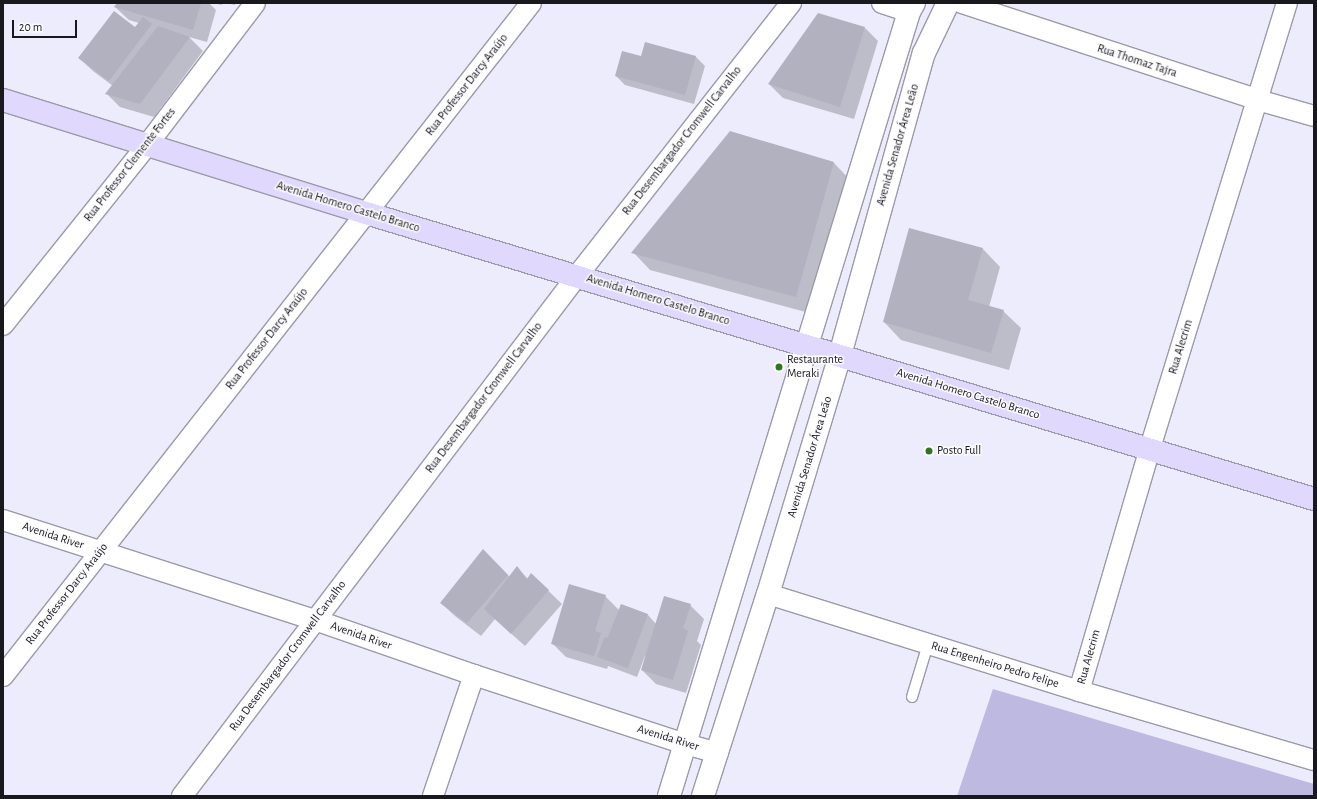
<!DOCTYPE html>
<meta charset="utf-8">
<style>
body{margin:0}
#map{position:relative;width:1317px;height:799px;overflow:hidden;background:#edecfc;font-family:"Alegreya Sans",sans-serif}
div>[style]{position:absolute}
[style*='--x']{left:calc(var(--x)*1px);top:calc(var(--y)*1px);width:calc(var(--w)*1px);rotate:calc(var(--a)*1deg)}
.green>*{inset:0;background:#beb9e1}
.shadow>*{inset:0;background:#0003}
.building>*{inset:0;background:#b2b1c0}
.roads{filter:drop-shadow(1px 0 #9b9aa9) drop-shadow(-1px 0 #9b9aa9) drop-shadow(0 1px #9b9aa9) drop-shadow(0 -1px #9b9aa9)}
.service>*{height:10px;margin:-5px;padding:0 5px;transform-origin:5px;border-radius:5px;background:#fff}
.minor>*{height:20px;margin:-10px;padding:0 10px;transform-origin:10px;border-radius:10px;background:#fff}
.tertiary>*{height:22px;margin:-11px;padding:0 11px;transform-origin:11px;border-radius:11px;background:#fff}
.secondary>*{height:22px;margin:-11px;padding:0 11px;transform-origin:11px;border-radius:11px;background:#e0d9fd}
.dots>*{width:11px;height:11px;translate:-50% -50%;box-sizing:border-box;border:2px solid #fbfbfe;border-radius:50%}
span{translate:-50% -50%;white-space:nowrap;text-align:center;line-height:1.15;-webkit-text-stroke:3px #fbfbfe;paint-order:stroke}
.street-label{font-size:12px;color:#19181d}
.poi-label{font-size:12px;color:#19181d}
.left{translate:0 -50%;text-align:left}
.frame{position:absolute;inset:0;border:4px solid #19181d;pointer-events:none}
.scale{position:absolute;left:12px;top:20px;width:65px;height:18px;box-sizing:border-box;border:2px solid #19181d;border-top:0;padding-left:5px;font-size:12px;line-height:14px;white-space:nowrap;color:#19181d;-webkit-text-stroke:3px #fbfbfe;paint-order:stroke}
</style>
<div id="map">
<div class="green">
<i style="clip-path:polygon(993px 689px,1314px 784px,1314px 796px,957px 796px)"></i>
</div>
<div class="shadow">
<i style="clip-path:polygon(118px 3px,209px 3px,216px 10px,207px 42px,189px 37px,203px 51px,154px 117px,120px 107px,107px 94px,113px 86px,93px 71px,79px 58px,135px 29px,139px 23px,129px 20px,115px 7px)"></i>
<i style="clip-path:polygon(212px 3px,222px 3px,222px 5px)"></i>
<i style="clip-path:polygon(226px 3px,235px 3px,235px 5px)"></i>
<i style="clip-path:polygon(865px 28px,878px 41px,854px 119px,783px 98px,769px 84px)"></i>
<i style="clip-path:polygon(646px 43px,696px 57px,705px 66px,694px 104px,625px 85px,616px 76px,642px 57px)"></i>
<i style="clip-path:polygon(731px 132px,834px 163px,851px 181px,813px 314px,650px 270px,633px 252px)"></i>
<i style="clip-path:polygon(983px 249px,1000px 267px,989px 307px,1003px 311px,1021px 328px,1009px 370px,901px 340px,884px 322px)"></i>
<i style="clip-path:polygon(483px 550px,510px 577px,517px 568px,528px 579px,531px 574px,562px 604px,525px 646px,495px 619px,481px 636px,455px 616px,441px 603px)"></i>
<i style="clip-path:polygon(605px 596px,619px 610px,621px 605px,648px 615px,656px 624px,690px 605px,704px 619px,697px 641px,701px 645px,686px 693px,656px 684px,642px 670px,646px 656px,645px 656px,637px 677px,608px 666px,607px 669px,566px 657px,552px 643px)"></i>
</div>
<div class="building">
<i style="clip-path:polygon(117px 3px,201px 3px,193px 30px,114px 7px)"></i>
<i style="clip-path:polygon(114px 11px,135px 27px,143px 17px,152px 24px,109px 81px,78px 58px)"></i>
<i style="clip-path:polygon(818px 13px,865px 27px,840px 107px,768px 84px)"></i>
<i style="clip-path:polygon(158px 26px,190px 37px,140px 104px,105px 94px)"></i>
<i style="clip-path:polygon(645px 42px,696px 56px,685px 95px,615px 76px,622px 51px,641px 56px)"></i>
<i style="clip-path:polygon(730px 131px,834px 162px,796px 297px,631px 253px)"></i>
<i style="clip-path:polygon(909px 228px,983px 248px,968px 300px,1004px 310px,991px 353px,883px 322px)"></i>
<i style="clip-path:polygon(483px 549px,508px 575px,467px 623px,440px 603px)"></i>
<i style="clip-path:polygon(517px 566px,527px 579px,531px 573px,549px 590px,511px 634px,484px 609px)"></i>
<i style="clip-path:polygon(569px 584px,606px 595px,595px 631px,601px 633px,594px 656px,551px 644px)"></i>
<i style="clip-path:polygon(664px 596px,691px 604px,683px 628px,688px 631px,673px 680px,641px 670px)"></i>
<i style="clip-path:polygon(621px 604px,648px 614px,628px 668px,597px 657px,604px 638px,608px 637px)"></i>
</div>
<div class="roads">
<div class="service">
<i style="--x:912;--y:697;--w:55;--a:-73.2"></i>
</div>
<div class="minor">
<i style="--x:882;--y:3;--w:28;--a:18"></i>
<i style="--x:962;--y:3;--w:311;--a:18.1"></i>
<i style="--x:1258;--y:100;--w:58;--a:15.9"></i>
<i style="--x:3;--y:325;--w:231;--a:-51.3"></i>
<i style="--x:147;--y:145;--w:178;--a:-52.7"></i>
<i style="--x:3;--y:520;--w:328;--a:17.8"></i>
<i style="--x:315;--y:620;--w:168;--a:19.1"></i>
<i style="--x:474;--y:675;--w:222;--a:18.1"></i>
<i style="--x:685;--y:744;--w:34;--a:15"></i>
<i style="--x:768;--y:594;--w:326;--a:17.3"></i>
<i style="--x:1079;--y:691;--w:245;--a:16.4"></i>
<i style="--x:3;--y:676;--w:855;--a:-51.88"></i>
<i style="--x:1079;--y:691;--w:253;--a:-73.7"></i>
<i style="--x:1150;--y:448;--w:466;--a:-72.9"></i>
<i style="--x:182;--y:796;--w:653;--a:-52.78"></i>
<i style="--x:577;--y:276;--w:347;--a:-51.9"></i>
<i style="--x:433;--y:796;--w:128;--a:-71.3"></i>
</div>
<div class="tertiary">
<i style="--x:669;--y:796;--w:820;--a:-72.98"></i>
<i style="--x:909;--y:12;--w:10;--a:-61"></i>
<i style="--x:703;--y:796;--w:212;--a:-72.2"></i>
<i style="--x:768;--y:594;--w:250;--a:-73.2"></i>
<i style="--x:840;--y:355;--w:313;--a:-74.5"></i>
<i style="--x:924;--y:53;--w:55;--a:-64.4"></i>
</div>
<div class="secondary">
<i style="--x:3;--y:100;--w:380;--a:17.3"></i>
<i style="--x:366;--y:213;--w:990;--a:16.79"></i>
</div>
</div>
<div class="dots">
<i style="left:779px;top:367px;background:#2e771b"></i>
<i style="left:929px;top:451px;background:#2e771b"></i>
</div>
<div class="street-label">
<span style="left:1137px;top:61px;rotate:18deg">Rua Thomaz Tajra</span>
<span style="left:467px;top:85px;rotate:-52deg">Rua Professor Darcy Araújo</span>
<span style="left:682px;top:141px;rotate:-52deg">Rua Desembargador Cromwell Carvalho</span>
<span style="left:898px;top:145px;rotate:-74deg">Avenida Senador Área Leão</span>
<span style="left:130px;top:165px;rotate:-52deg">Rua Professor Clemente Fortes</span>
<span style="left:348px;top:207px;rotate:17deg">Avenida Homero Castelo Branco</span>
<span style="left:658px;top:300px;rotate:17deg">Avenida Homero Castelo Branco</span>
<span style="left:267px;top:339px;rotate:-52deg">Rua Professor Darcy Araújo</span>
<span style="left:1181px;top:347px;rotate:-73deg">Rua Alecrim</span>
<span style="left:968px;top:394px;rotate:17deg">Avenida Homero Castelo Branco</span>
<span style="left:484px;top:398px;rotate:-53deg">Rua Desembargador Cromwell Carvalho</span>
<span style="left:810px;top:457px;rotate:-73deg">Avenida Senador Área Leão</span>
<span style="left:53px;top:536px;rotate:18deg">Avenida River</span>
<span style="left:67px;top:594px;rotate:-52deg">Rua Professor Darcy Araújo</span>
<span style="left:361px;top:636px;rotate:19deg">Avenida River</span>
<span style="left:288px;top:656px;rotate:-53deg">Rua Desembargador Cromwell Carvalho</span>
<span style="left:1089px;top:657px;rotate:-74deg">Rua Alecrim</span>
<span style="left:995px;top:665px;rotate:17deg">Rua Engenheiro Pedro Felipe</span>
<span style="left:668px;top:738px;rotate:17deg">Avenida River</span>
</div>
<div class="poi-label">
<span class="left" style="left:787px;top:367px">Restaurante<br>Meraki</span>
<span class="left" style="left:937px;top:451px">Posto Full</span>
</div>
<div class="frame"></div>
<div class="scale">20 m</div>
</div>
